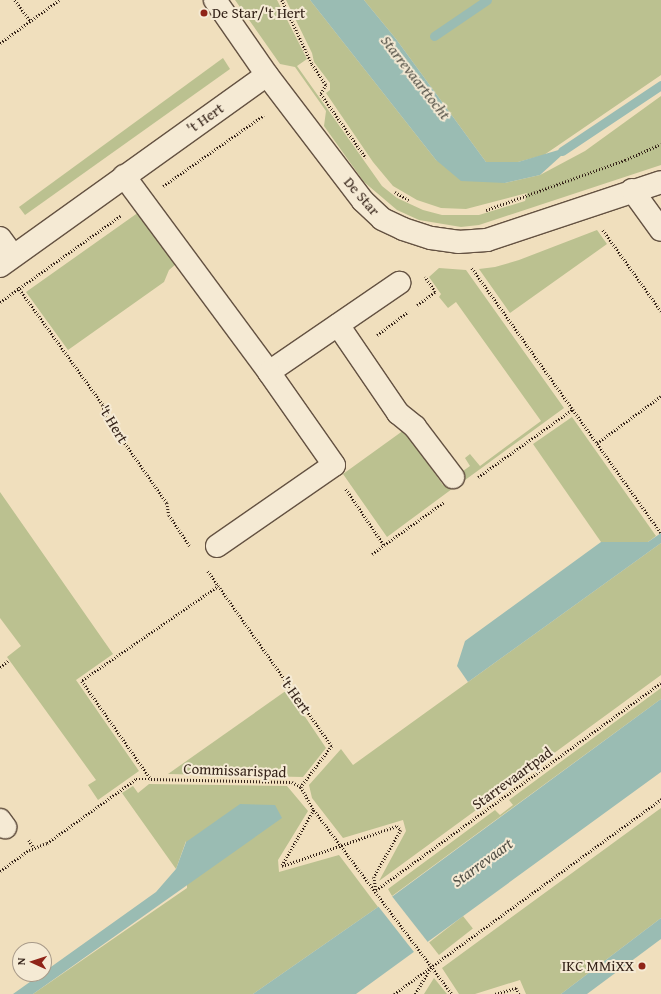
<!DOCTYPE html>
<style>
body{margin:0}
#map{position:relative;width:661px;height:994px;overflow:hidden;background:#f0dfbd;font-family:"Gentium Book Plus",serif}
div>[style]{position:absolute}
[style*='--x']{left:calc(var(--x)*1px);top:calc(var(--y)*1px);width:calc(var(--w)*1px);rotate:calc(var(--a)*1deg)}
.green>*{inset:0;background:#bbc190;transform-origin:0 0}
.water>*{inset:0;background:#9abcb3}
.pier>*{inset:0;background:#f0dfbd;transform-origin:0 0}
.stream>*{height:9px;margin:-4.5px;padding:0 4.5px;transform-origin:4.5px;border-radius:4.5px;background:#9abcb3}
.path>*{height:2.5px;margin-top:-1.25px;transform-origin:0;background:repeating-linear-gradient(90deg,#352319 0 1px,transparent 0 3px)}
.roads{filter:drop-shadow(1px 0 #645242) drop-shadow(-1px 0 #645242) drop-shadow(0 1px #645242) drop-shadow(0 -1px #645242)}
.minor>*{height:22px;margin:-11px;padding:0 11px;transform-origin:11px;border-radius:11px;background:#f5ead4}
.dots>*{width:11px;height:11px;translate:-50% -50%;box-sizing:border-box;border:2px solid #f5ead4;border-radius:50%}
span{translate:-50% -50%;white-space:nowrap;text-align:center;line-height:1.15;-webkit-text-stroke:4px #f5ead4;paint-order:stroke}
.poi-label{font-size:15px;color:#352319}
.left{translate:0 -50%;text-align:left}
.right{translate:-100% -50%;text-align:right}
.street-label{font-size:15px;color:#352319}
.water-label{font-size:16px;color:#535147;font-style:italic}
.north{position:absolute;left:12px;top:942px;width:40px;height:40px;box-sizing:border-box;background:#f5ead4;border:1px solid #a89a89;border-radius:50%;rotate:273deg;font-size:11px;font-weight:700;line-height:16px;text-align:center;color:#352319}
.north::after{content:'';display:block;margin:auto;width:14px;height:18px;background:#8f2418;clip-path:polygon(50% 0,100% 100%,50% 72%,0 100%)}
</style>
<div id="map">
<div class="green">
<i style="clip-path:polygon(235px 0,277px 0,307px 59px,297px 66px,382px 186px,397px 198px,423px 210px,442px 215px,479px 215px,525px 201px,527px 193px,466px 209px,441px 208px,417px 200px,393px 186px,373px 162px,326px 93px,330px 90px,330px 83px,314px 62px,312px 53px,286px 0,310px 0,436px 160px,505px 183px,540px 175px,585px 151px,661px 96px,661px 165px,479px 225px,461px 227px,419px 220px,397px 210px,364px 182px,324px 126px,326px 111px,295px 67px,280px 64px)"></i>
<i style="clip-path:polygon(364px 0,661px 0,661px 75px,544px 155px,518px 162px,486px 162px,396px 39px)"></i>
<i style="clip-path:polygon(223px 58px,230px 69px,25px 215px,19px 207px)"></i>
<i style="clip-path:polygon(139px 212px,176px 264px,169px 270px,164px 282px,68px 350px,26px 292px)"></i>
<i style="clip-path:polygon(597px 230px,607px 244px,510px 313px,479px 269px,495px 267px,519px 260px)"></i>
<i style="clip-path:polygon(439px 268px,466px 270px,564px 408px,461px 483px,456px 476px,470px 466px,465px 458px,470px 454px,480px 466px,541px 421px,456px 302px,448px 308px,439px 297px,441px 294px,429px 277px)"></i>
<i style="clip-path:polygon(572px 417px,656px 536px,648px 542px,601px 542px,533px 444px)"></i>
<i style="clip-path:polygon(404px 430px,443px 485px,451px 480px,456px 486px,387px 537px,343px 474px)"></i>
<i style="clip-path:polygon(0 492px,113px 654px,76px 680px,139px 771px,98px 800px,88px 785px,96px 780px,7px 657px,21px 646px,0 618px)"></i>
<i style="clip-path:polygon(661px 543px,661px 675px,379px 881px,406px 831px,403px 820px,343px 838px,312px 798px,309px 785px,341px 749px,353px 765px)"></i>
<i style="clip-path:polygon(661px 688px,661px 699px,392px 896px,388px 889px,495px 810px,500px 815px,513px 805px,509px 800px)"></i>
<i style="clip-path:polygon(287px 690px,326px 748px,303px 777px,168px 774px)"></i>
<i style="clip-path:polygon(149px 784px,287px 786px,308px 811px,278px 860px,279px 872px,339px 855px,378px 907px,253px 994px,33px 994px,187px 888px,186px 841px,176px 869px,122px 793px,133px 786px,138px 793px)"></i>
<i style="clip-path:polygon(661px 808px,661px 918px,561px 994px,526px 994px,520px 980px,475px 994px,459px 994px,442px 968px)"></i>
<i style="left:463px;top:916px;width:16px;height:43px;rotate:52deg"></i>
<i style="clip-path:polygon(434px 978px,447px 994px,424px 994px)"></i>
</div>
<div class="water">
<i style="clip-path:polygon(310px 0,364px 0,396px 39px,486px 162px,518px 162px,572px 146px,540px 175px,505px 183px,461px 181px,436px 160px)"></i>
<i style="clip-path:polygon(661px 533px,661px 543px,468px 682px,457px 666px,465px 641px,601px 542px,648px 542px)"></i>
<i style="clip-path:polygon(661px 699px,661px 772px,356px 994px,253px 994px,378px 907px)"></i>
<i style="clip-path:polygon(240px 804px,275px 805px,282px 818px,33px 994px,13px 994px,156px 892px,176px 869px,186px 842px)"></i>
<i style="clip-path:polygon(661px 918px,661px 939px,587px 994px,561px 994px)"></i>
</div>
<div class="pier">
<i style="left:391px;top:895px;width:61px;height:17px;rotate:52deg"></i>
</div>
<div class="stream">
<i style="--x:434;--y:36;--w:64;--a:-34.2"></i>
<i style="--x:562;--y:151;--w:119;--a:-33.7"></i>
</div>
<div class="path">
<i style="--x:15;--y:0;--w:26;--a:54"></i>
<i style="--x:282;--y:0;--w:71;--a:64.9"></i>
<i style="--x:312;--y:64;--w:25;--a:56"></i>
<i style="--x:326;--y:85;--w:10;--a:119"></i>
<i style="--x:321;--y:94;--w:78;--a:54.9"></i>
<i style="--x:0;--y:43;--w:73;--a:-36.1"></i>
<i style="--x:163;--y:186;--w:123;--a:-35.1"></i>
<i style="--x:395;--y:192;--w:16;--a:30"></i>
<i style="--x:486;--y:210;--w:148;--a:-19.8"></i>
<i style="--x:625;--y:160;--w:39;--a:-24"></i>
<i style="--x:603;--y:230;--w:100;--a:54.4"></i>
<i style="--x:472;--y:268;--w:325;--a:54.5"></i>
<i style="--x:18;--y:287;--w:145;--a:54.2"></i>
<i style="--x:103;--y:405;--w:11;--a:75"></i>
<i style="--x:106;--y:416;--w:106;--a:55"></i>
<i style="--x:167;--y:503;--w:12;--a:81"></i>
<i style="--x:169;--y:515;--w:37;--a:56"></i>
<i style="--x:0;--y:302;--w:148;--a:-35.6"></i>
<i style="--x:417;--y:305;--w:22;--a:-36"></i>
<i style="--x:435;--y:292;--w:18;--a:-124"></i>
<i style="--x:377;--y:335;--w:39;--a:-37"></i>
<i style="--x:597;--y:443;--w:79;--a:-36.3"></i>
<i style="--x:478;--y:477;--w:117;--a:-35.6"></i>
<i style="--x:346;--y:489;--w:68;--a:55.8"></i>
<i style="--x:384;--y:545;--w:74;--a:-35.6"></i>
<i style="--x:372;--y:554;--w:15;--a:-37"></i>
<i style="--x:208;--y:571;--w:214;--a:54.7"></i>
<i style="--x:332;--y:746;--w:51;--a:127.1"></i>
<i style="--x:219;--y:586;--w:167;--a:145.3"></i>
<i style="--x:82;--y:681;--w:120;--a:54.9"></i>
<i style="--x:151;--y:779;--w:141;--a:1.2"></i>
<i style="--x:292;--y:782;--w:10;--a:29"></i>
<i style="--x:301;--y:787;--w:26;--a:61"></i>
<i style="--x:314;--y:810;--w:230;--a:53.1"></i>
<i style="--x:0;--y:667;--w:11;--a:-38"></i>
<i style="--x:314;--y:810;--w:64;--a:119.7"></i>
<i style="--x:282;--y:866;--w:122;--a:-19.2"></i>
<i style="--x:397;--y:826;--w:6;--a:45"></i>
<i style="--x:401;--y:830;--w:54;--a:119.9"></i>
<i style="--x:374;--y:877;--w:13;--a:81"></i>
<i style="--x:29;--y:840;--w:9;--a:58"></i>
<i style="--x:0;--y:871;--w:36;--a:-36"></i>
<i style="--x:29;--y:850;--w:19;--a:-21"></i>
<i style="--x:47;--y:843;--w:110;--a:-35.7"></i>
<i style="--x:136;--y:779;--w:15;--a:0"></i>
<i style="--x:376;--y:890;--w:352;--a:-36"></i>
<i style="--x:394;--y:994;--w:331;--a:-36.1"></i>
<i style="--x:415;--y:994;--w:31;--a:-59"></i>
<i style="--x:495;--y:994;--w:22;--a:-16"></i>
<i style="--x:516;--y:988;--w:7;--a:63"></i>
</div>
<div class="roads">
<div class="minor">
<i style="--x:215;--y:0;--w:91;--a:55.3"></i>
<i style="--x:267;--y:75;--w:158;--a:52.7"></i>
<i style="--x:363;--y:201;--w:26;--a:43"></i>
<i style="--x:382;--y:219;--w:23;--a:25"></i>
<i style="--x:403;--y:229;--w:29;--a:18"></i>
<i style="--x:431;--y:238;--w:27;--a:8"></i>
<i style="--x:458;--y:242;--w:29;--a:-4"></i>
<i style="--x:487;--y:240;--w:183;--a:-18.4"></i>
<i style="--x:124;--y:176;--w:244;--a:53.5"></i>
<i style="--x:269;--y:372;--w:158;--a:-34.4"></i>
<i style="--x:632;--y:190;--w:49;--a:54.1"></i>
<i style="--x:0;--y:238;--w:22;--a:54"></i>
<i style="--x:0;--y:266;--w:328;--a:-35.6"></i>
<i style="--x:338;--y:325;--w:107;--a:55.7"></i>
<i style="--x:398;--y:413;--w:22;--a:39"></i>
<i style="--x:415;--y:427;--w:63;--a:52.8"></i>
<i style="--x:217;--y:546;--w:142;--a:-34.7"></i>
<i style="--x:334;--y:465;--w:113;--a:-125"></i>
<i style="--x:0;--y:820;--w:9;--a:54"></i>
</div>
</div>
<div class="dots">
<i style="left:204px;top:13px;background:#8f2418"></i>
<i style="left:642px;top:966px;background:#8f2418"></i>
</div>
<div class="poi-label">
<span class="left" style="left:212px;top:13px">De Star/'t Hert</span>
<span class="right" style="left:634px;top:966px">IKC MMiXX</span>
</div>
<div class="street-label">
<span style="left:205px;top:118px;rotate:-35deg">'t Hert</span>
<span style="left:362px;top:196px;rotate:49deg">De Star</span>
<span style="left:114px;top:424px;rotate:59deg">'t Hert</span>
<span style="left:296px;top:695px;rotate:55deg">'t Hert</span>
<span style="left:235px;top:770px;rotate:2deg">Commissarispad</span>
<span style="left:512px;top:778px;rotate:-36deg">Starrevaartpad</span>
</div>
<div class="water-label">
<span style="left:416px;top:77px;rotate:52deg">Starrevaarttocht</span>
<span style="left:482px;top:862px;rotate:-36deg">Starrevaart</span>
</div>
<div class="north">N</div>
</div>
